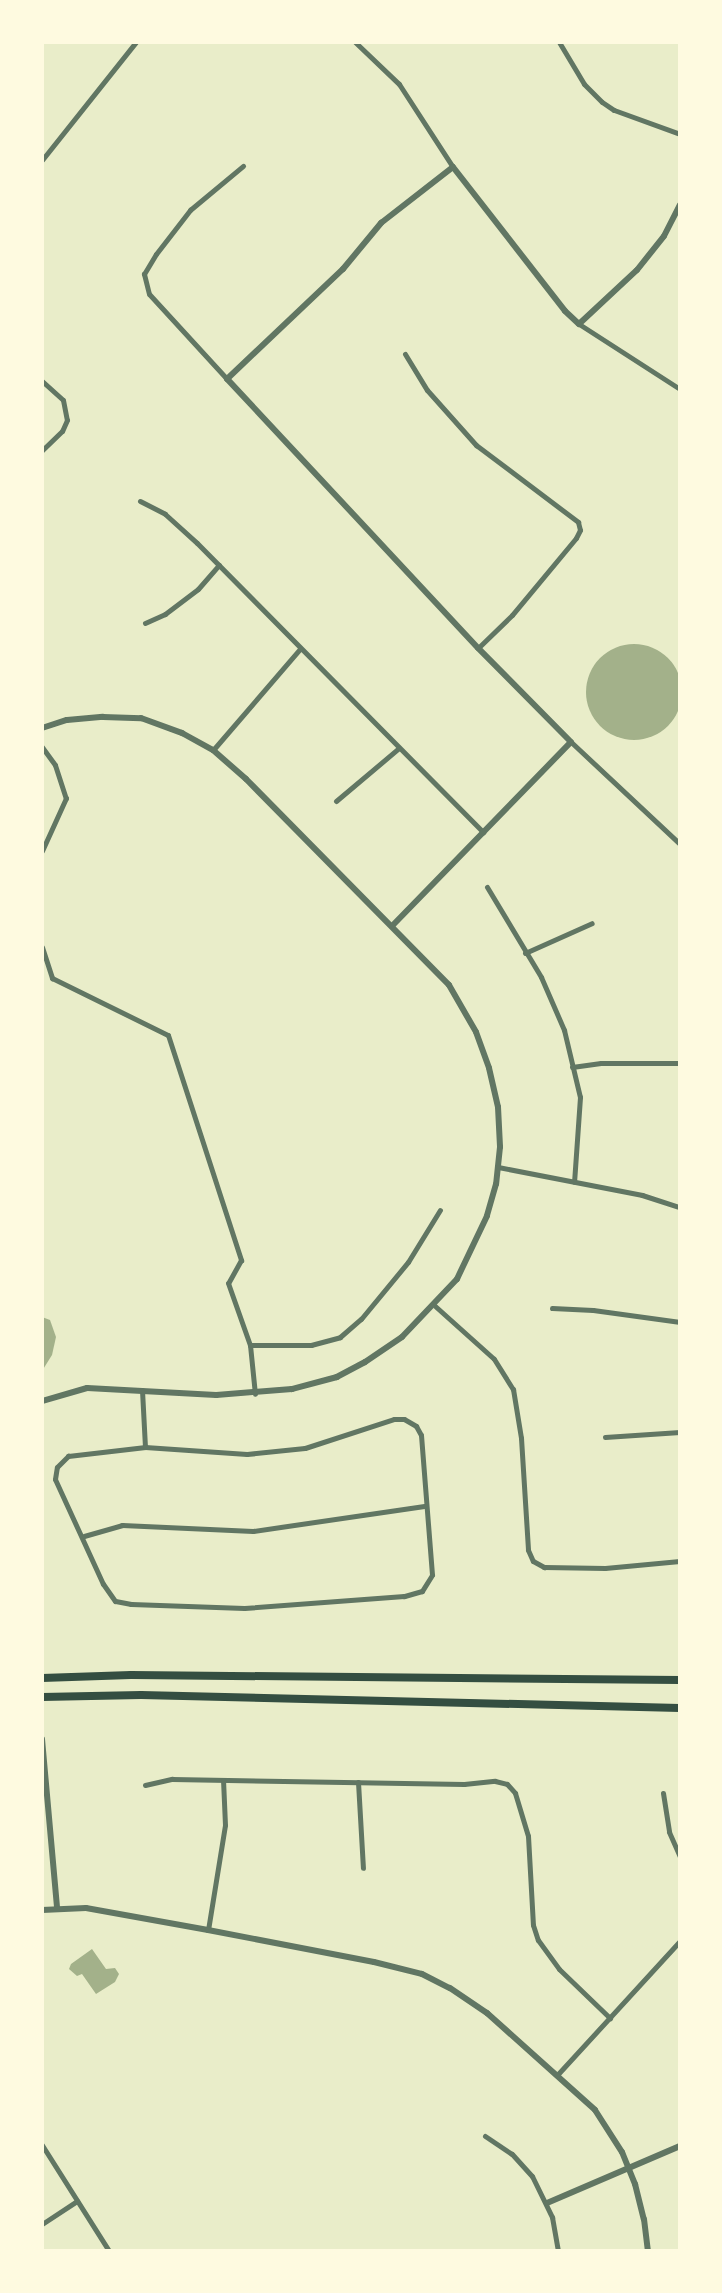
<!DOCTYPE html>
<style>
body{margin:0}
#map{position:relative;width:722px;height:2293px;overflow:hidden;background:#e9edc9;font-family:Overpass,sans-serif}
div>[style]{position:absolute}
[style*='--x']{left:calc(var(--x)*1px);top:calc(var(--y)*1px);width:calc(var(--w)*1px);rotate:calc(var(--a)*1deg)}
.water>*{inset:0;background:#a3b18a}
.round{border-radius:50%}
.minor>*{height:5px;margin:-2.5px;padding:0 2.5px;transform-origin:2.5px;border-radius:2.5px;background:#617663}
.tertiary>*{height:6px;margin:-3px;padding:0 3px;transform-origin:3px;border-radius:3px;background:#617663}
.primary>*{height:8px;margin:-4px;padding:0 4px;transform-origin:4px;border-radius:4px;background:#344e41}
span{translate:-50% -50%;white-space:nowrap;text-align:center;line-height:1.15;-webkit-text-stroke:5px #fefae0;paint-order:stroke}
.frame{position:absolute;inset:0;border:44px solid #fefae0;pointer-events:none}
</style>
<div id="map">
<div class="water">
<i class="round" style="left:586px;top:644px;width:96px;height:96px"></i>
<i style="clip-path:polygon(42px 1317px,50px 1320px,56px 1337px,52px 1355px,42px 1371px)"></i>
<i style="clip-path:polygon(92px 1949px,106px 1969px,115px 1968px,119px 1974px,115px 1982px,96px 1994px,82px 1974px,77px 1976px,69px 1969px,71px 1964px)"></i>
</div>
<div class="minor">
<i style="--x:355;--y:42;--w:61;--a:43.7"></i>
<i style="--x:399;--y:84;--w:99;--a:57"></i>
<i style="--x:559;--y:42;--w:49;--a:59.2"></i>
<i style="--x:584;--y:84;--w:25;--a:45"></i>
<i style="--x:602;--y:102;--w:14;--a:34"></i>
<i style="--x:614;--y:110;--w:70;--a:20"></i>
<i style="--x:42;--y:160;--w:151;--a:-51.5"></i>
<i style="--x:579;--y:324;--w:120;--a:32.8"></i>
<i style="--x:405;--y:354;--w:42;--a:58.6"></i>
<i style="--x:427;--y:390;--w:74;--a:48.3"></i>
<i style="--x:476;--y:445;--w:128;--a:37"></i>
<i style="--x:578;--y:522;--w:8;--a:76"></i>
<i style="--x:580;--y:530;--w:9;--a:117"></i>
<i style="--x:576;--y:538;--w:100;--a:129.7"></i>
<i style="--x:512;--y:615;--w:47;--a:135.9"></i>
<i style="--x:227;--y:379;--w:115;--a:-132.5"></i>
<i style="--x:149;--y:294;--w:21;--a:-104"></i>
<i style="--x:144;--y:274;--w:23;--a:-59"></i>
<i style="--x:156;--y:254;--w:56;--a:-52.3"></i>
<i style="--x:190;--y:210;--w:69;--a:-39.7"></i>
<i style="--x:42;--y:381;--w:28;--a:42"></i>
<i style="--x:63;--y:400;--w:20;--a:79"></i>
<i style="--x:67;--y:420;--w:12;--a:114"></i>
<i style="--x:62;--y:431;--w:28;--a:136"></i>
<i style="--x:140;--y:501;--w:28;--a:27"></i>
<i style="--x:165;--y:514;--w:43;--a:42.2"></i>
<i style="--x:197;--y:543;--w:407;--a:45.3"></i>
<i style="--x:145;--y:623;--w:22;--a:-24"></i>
<i style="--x:165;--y:614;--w:41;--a:-37.1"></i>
<i style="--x:198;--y:589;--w:32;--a:-49"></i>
<i style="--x:571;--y:742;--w:149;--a:43.1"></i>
<i style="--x:42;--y:747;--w:22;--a:54"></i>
<i style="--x:55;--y:765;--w:35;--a:72"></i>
<i style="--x:66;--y:798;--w:58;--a:114.4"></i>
<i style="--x:213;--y:750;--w:133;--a:-49.3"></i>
<i style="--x:336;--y:801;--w:82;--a:-40.1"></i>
<i style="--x:487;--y:887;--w:105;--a:59"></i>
<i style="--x:541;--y:977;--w:58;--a:66.5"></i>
<i style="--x:564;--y:1030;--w:69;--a:76.6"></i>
<i style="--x:580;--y:1097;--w:85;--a:94"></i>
<i style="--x:42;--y:947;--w:33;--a:72"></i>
<i style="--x:52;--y:978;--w:129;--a:26.2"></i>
<i style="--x:168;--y:1035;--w:237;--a:72"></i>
<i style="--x:241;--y:1260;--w:26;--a:119"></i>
<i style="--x:228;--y:1283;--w:66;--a:70.5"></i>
<i style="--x:250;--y:1345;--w:49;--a:84.2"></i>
<i style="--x:525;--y:953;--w:73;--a:-24.1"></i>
<i style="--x:572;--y:1067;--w:29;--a:-8"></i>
<i style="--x:601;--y:1063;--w:79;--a:0"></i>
<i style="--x:498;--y:1167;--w:147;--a:11"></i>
<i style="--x:642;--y:1195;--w:40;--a:18"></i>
<i style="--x:435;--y:1306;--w:79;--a:41.9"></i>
<i style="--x:494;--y:1359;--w:36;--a:58"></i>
<i style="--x:513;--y:1389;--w:50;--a:80.7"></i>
<i style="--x:521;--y:1438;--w:112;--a:86.4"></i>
<i style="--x:528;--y:1550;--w:12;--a:66"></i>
<i style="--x:533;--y:1561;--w:13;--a:29"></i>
<i style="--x:544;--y:1567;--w:61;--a:0.9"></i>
<i style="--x:605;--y:1568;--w:75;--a:-5.3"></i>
<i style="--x:552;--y:1308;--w:41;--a:2.8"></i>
<i style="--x:593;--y:1310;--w:88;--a:7.9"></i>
<i style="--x:250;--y:1345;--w:61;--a:0"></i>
<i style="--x:311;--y:1345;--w:30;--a:-15"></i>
<i style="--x:340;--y:1337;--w:28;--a:-41"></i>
<i style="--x:361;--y:1319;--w:74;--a:-50.5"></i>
<i style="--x:408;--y:1262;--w:61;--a:-58.4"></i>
<i style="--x:142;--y:1390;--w:57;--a:87"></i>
<i style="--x:394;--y:1419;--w:10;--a:0"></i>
<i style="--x:404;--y:1419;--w:14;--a:30"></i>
<i style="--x:416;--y:1426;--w:10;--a:61"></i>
<i style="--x:421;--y:1435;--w:140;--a:85.5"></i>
<i style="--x:432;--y:1575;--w:19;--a:122"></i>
<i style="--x:422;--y:1591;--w:19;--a:164"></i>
<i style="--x:404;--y:1596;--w:160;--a:175.7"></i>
<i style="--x:244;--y:1608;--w:113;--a:-178"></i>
<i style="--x:131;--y:1604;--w:16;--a:-169"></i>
<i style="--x:115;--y:1601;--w:21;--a:-125"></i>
<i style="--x:103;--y:1584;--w:115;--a:-114.6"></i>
<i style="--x:55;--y:1479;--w:12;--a:-81"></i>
<i style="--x:57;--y:1467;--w:16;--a:-45"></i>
<i style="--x:68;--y:1456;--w:78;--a:-6.7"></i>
<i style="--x:145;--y:1447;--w:102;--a:3.9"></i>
<i style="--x:247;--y:1454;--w:58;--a:-5.9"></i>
<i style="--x:305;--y:1448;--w:94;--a:-18"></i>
<i style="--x:605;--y:1437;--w:75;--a:-3.8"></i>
<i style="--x:84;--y:1536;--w:40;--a:-16"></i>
<i style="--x:122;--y:1525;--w:131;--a:2.6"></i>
<i style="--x:253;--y:1531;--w:173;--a:-8.3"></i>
<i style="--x:358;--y:1782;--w:86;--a:86.7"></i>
<i style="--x:145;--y:1785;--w:28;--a:-13"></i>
<i style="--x:172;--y:1779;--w:292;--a:1"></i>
<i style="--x:464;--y:1784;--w:31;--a:-6"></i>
<i style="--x:495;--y:1781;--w:12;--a:14"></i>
<i style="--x:507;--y:1784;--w:12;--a:48"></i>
<i style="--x:515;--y:1793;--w:45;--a:73.2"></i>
<i style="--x:528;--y:1836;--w:89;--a:86.8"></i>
<i style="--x:533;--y:1925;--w:16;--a:72"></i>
<i style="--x:538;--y:1940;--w:36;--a:54"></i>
<i style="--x:559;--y:1969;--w:71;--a:43.9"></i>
<i style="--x:663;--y:1793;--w:39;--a:81"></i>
<i style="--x:669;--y:1832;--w:27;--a:66"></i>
<i style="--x:208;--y:1930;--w:106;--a:-80.8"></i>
<i style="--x:225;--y:1825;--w:45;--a:-92.5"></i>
<i style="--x:558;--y:2074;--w:180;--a:-47.5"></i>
<i style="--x:485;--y:2136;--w:32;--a:34"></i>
<i style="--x:512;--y:2154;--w:30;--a:48"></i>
<i style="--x:532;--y:2176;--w:46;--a:64"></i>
<i style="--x:552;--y:2217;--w:35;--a:80"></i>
<i style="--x:42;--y:2145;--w:125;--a:57.7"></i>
<i style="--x:42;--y:2224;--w:42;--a:-33.3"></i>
</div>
<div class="tertiary">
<i style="--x:42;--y:728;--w:26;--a:-18"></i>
<i style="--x:67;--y:720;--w:36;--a:-5"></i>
<i style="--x:103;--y:717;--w:38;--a:2"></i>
<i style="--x:141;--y:718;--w:44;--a:20.1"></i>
<i style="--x:182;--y:733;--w:35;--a:29"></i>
<i style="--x:213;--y:750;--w:44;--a:41.3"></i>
<i style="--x:246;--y:779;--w:289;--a:45.4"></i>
<i style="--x:449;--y:985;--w:54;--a:60.1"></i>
<i style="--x:476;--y:1032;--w:38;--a:70"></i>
<i style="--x:489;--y:1068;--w:40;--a:77"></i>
<i style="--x:498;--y:1107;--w:40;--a:87.1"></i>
<i style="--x:500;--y:1147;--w:37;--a:96"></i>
<i style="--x:496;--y:1184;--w:33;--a:106"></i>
<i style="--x:487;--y:1216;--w:70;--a:115.5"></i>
<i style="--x:457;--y:1279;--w:80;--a:133.5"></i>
<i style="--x:402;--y:1337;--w:45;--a:146"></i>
<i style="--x:365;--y:1362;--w:32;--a:152"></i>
<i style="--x:337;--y:1377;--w:47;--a:165.1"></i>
<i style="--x:292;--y:1389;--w:76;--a:175.5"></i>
<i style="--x:216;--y:1395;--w:129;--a:-176.9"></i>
<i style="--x:87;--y:1388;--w:47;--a:163.9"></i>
<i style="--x:393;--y:925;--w:255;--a:-45.8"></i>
<i style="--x:571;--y:742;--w:132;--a:-134.7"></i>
<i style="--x:478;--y:648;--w:368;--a:-133"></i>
<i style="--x:227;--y:379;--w:160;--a:-43.5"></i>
<i style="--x:343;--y:269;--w:60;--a:-50.4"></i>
<i style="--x:381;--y:223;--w:91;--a:-37.9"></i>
<i style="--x:453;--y:167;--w:182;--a:52.1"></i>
<i style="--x:565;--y:311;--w:19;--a:43"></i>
<i style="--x:579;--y:324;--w:79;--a:-43"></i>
<i style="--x:637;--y:270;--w:43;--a:-51.5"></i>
<i style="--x:664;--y:236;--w:35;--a:-63"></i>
<i style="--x:42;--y:1739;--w:170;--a:84.9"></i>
<i style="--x:42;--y:1910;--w:44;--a:-2.6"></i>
<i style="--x:86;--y:1908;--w:124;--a:10.2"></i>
<i style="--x:208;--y:1930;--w:169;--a:10.9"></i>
<i style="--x:374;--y:1962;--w:49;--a:14"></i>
<i style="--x:422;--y:1974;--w:31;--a:27"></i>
<i style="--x:450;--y:1988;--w:45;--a:34"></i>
<i style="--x:487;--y:2013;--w:145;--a:41.9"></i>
<i style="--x:595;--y:2110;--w:50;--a:57.3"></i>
<i style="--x:622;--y:2152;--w:35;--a:68"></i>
<i style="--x:635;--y:2184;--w:36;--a:76"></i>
<i style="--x:644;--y:2219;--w:32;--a:83"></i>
<i style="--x:547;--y:2203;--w:145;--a:-23.2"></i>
</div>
<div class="primary">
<i style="--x:42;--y:1678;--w:89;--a:-1.9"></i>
<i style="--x:131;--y:1675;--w:549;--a:0.52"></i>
<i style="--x:42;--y:1697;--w:99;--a:-1.2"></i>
<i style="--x:141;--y:1695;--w:539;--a:1.38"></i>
</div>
<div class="frame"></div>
</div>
